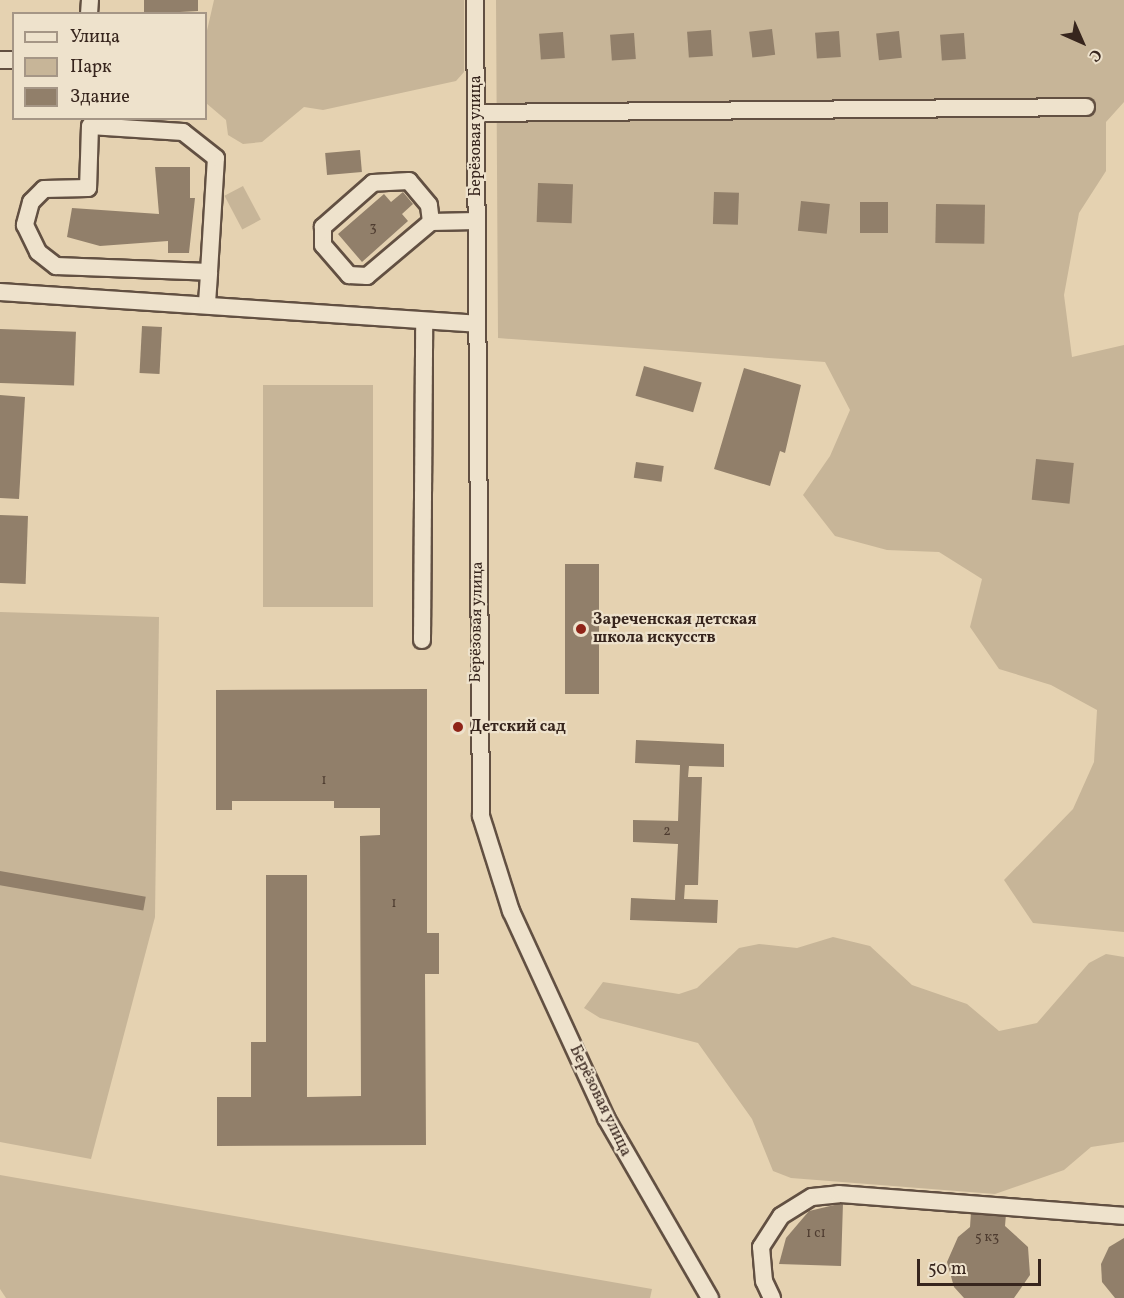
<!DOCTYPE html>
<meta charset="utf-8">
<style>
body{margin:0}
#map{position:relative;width:1124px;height:1298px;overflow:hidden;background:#e5d2b1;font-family:Vollkorn,serif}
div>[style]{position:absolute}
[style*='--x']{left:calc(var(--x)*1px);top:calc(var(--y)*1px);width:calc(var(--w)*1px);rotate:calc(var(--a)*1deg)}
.green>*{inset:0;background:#c7b598;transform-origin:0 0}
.building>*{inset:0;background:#917f6a;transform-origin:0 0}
.roads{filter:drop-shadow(2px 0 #625042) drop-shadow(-2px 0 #625042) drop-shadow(0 2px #625042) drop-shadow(0 -2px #625042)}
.minor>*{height:16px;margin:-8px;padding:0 8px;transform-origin:8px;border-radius:8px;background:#eee2cc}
.dots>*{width:16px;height:16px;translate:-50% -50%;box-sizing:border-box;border:3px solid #eee2cc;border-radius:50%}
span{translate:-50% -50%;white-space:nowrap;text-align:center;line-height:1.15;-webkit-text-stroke:4.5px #eee2cc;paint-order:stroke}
.number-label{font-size:14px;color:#4e3c30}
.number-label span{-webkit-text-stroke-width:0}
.street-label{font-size:16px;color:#37251d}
.poi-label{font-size:16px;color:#37251d;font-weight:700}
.left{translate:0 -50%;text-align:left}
.legend{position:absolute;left:12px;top:12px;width:195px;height:108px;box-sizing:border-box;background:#eee2cc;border:2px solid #a59686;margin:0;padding:8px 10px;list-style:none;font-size:18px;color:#37251d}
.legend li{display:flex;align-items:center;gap:12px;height:30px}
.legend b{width:30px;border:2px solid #a59686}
.north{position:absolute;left:1052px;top:12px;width:60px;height:60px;-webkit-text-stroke:4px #eee2cc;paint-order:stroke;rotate:135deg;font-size:16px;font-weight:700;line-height:24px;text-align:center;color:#37251d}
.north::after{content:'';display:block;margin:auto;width:21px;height:27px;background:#37251d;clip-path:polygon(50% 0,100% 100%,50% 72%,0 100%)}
.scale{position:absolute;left:917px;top:1259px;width:124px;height:27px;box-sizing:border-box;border:3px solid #37251d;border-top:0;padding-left:8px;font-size:18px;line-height:21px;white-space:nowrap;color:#37251d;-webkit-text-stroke:4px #eee2cc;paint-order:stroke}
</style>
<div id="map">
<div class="green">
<i style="clip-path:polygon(214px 0,464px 0,464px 72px,456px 81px,323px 110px,304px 107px,262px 142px,243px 144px,228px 135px,226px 120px,206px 103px,206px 35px)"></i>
<i style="clip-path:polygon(496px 0,1124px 0,1124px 102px,1106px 122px,1106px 171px,1079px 213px,1064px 295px,1072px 357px,1124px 345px,1124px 932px,1033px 923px,1004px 880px,1073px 809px,1094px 762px,1097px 710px,1051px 685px,999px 669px,970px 627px,982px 579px,939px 552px,887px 550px,835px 536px,803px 495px,830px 456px,850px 410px,825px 362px,498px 338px)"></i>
<i style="left:243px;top:186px;width:38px;height:21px;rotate:62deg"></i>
<i style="left:263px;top:385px;width:110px;height:222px"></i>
<i style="clip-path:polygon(0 612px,159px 617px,155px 917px,91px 1159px,0 1142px)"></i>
<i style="clip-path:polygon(833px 937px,870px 946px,912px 985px,967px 1004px,999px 1031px,1037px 1023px,1089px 963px,1106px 954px,1124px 957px,1124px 1142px,1091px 1147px,1064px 1170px,995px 1194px,791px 1178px,773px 1171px,752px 1119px,698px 1043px,600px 1018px,584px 1008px,603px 982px,679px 994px,697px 988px,739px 948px,759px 944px,797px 948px)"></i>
<i style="clip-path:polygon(0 1175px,652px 1289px,650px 1298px,6px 1298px,0 1289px)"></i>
</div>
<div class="building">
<i style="clip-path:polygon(144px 0,198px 0,198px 11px,144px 14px)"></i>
<i style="left:772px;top:29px;width:26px;height:23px;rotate:83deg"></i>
<i style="left:711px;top:30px;width:26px;height:24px;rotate:86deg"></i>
<i style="left:839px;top:31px;width:26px;height:24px;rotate:86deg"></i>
<i style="left:899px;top:31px;width:27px;height:23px;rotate:84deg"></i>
<i style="left:563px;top:32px;width:26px;height:24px;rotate:86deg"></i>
<i style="left:634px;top:33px;width:26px;height:24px;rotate:86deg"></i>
<i style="left:964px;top:33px;width:26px;height:24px;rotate:86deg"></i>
<i style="left:360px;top:150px;width:22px;height:35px;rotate:85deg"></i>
<i style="clip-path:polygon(155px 167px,190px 167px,190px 198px,195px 198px,189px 253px,168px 253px,168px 241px,100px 246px,67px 237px,72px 208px,159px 214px)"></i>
<i style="left:538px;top:183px;width:35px;height:39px;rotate:2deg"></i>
<i style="clip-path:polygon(403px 192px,413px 204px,402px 214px,408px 221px,362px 262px,338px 234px,384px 194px,391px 202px)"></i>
<i style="left:714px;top:192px;width:25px;height:32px;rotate:2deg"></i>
<i style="left:801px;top:201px;width:29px;height:30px;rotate:6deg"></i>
<i style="left:860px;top:202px;width:28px;height:31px"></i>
<i style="left:936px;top:204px;width:49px;height:39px;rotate:1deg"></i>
<i style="left:142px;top:326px;width:20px;height:47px;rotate:3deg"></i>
<i style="left:0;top:329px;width:76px;height:54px;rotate:2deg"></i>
<i style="left:644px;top:366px;width:60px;height:31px;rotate:16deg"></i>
<i style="clip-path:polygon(744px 368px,801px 385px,785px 453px,780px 451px,770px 486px,714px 469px)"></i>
<i style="clip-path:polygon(0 395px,25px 397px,19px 499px,0 498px)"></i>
<i style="left:1036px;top:459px;width:38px;height:41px;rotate:6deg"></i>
<i style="left:636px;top:462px;width:28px;height:16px;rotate:8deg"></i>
<i style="left:0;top:515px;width:28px;height:68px;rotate:2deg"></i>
<i style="left:565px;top:564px;width:34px;height:130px"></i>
<i style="clip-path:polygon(427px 689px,427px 933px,439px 933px,439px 974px,425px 974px,426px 1145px,217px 1146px,217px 1097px,251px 1097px,251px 1042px,266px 1042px,266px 875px,307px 875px,307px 1097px,361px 1096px,360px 836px,380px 835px,380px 808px,334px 808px,334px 801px,232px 801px,232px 810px,216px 810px,216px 690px)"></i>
<i style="clip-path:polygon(636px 740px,724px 744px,724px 767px,689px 766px,688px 777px,702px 777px,698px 885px,685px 885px,684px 899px,718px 900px,717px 923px,630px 920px,631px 898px,675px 900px,678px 844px,633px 842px,633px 820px,678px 821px,680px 765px,635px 763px)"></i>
<i style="left:0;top:871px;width:148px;height:14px;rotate:10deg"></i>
<i style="clip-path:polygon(843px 1203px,841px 1266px,779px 1264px,786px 1238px,809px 1211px)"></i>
<i style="clip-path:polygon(971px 1212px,1006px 1214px,1005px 1226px,1028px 1247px,1030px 1275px,1014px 1298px,964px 1298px,954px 1287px,947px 1262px,958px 1237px,970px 1227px)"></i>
<i style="clip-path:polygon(1124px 1238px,1124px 1298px,1115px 1298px,1102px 1282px,1101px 1264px,1109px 1247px)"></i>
</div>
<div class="roads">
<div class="minor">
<i style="--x:475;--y:0;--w:816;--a:89.58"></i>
<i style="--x:481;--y:816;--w:100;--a:72.5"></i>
<i style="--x:511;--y:911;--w:228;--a:65.3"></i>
<i style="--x:606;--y:1118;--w:208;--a:60"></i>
<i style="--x:89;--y:14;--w:14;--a:-86"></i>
<i style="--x:0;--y:60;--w:14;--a:0"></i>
<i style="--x:476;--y:113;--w:610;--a:-0.56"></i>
<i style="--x:431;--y:222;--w:17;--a:-97"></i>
<i style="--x:429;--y:205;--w:31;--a:-130"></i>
<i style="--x:409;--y:181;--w:36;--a:177"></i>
<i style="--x:373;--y:183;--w:67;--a:138.7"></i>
<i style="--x:323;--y:227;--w:18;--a:90"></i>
<i style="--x:323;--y:245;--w:40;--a:49"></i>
<i style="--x:349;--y:275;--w:18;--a:3"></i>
<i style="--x:367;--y:276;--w:84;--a:-40.2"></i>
<i style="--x:431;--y:222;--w:45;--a:-1.3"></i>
<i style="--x:0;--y:292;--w:478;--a:3.8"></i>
<i style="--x:207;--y:303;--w:31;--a:-86"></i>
<i style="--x:209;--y:272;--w:114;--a:-86.5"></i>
<i style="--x:216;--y:158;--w:42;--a:-141.8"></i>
<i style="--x:183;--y:132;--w:93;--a:-176.3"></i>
<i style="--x:90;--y:126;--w:62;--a:91.8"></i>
<i style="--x:88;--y:188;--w:44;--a:178.7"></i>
<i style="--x:44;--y:189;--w:18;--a:135"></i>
<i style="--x:31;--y:202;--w:24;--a:105"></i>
<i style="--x:25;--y:225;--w:30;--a:64"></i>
<i style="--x:38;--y:252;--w:23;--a:38"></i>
<i style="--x:56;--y:266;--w:153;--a:2.2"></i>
<i style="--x:422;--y:640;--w:319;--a:-89.6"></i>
<i style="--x:772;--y:1298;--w:19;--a:-115"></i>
<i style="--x:764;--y:1281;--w:34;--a:-95"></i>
<i style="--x:761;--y:1247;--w:37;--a:-57"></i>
<i style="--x:781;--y:1216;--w:36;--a:-32"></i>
<i style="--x:812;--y:1197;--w:27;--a:-6"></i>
<i style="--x:839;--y:1194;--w:286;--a:4.4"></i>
</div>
</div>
<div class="dots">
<i style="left:581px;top:629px;background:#8f2418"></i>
<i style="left:458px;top:727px;background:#8f2418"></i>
</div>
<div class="number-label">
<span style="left:373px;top:228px">3</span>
<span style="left:324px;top:781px">1</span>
<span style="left:667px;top:832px">2</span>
<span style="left:394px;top:904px">1</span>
<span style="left:816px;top:1234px">1 с1</span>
<span style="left:987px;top:1238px">5 к3</span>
</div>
<div class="street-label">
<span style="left:476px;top:136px;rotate:-90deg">Берёзовая улица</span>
<span style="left:477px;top:622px;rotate:-89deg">Берёзовая улица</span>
<span style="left:600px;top:1101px;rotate:64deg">Берёзовая улица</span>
</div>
<div class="poi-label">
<span class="left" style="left:593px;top:629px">Зареченская детская<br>школа искусств</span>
<span class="left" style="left:470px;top:727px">Детский сад</span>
</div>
<ul class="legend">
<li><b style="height:8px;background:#eee2cc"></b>Улица</li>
<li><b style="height:16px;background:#c7b598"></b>Парк</li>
<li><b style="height:16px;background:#917f6a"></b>Здание</li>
</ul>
<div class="north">С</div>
<div class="scale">50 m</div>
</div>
